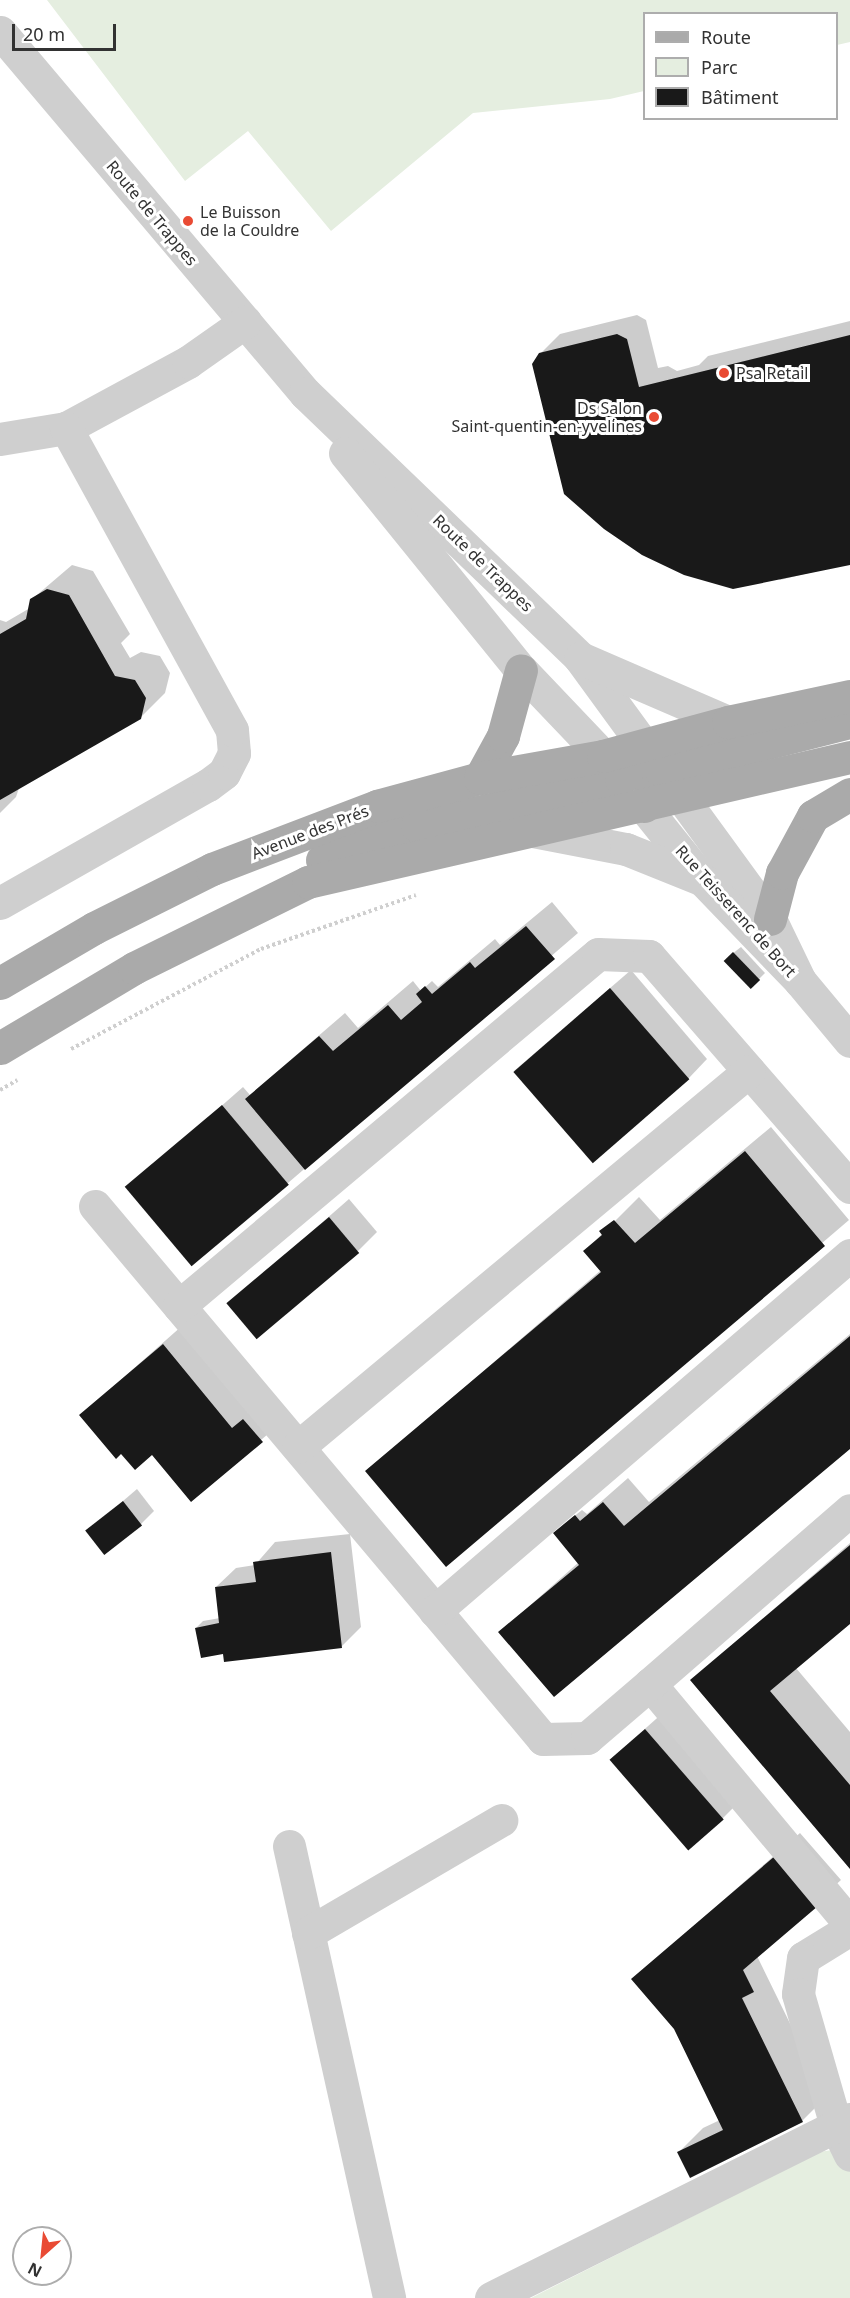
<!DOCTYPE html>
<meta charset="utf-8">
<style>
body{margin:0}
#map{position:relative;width:850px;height:2298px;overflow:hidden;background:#fff;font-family:"Noto Sans",sans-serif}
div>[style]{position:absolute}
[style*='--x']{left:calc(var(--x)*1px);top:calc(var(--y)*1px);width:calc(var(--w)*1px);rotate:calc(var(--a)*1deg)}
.green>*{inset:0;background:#e5eee0}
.shadow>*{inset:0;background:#0003}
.building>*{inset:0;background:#191919;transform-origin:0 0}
.path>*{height:4px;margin-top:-2px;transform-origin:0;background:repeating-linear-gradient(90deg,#cfcfcf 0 3px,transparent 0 6px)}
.minor>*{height:33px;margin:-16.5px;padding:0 16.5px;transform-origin:16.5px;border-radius:16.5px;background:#cfcfcf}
.major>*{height:33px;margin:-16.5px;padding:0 16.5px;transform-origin:16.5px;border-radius:16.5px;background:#aaa}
.dots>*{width:16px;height:16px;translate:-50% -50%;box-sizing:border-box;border:3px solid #fff;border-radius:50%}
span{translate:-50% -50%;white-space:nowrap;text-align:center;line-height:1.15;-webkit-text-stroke:6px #fff;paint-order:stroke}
.poi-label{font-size:16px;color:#323232}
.left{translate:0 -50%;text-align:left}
.right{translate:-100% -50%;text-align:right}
.street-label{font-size:16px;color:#323232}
.legend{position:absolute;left:643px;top:12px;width:195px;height:108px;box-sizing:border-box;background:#fff;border:2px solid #adadad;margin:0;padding:8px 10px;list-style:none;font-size:18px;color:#323232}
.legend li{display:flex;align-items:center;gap:12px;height:30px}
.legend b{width:30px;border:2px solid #adadad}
.north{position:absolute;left:12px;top:2226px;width:60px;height:60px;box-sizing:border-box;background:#fff;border:2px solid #adadad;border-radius:50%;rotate:207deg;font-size:16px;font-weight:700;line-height:24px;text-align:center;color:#323232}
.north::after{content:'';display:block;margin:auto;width:21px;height:27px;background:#e94b34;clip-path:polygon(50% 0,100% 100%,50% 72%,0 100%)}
.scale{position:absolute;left:12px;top:24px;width:104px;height:27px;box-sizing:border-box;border:3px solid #323232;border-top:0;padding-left:8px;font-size:18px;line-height:21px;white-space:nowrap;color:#323232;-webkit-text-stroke:4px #fff;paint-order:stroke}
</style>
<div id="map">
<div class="green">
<i style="clip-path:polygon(47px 0,850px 0,850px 42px,837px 45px,836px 14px,644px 14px,644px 91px,610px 99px,473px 113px,331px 231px,248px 131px,185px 181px)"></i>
<i style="clip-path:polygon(832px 2150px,850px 2164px,850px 2298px,531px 2298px,819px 2152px)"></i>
</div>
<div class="shadow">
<i style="clip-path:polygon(637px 315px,646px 320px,658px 368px,668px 366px,677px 371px,699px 365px,708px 356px,850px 321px,850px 563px,780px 580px,540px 354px,560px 334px)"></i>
<i style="clip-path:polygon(72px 565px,93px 571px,130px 634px,121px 643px,130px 658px,141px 652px,160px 656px,170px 673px,165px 693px,140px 718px,19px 788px,16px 797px,0 813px,0 620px,6px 622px,30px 608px,31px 600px)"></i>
<i style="clip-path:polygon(552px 902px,578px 933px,288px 1183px,128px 1188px,243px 1087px,250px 1095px,345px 1013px,358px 1028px,413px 981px,421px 991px,432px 981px,438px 987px,495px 939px,500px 945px)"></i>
<i style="clip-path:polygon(741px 947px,765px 973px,759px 979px,732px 954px)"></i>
<i style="clip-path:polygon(631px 970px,707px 1059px,688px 1079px,514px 1071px)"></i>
<i style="clip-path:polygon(771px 1127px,849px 1220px,446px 1565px,367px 1471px,601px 1270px,585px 1251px,639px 1197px,660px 1220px)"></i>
<i style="clip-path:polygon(349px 1199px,377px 1232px,358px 1251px,229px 1304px)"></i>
<i style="clip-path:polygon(183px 1325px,268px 1434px,191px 1500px,152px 1453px,81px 1415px)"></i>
<i style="clip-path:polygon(850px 1334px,850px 1447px,500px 1632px,579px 1562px,562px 1526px,582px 1510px,587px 1514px,628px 1478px,649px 1502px)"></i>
<i style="clip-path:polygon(137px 1489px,154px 1511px,141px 1524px,88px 1531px)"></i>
<i style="clip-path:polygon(350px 1534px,361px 1627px,342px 1646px,224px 1652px,196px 1628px,203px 1621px,220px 1618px,216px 1587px,236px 1568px,255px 1565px,275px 1542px)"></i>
<i style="clip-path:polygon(850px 1543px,850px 1622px,796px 1668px,850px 1732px,850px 1867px,692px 1680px)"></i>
<i style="clip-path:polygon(665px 1711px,741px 1800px,722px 1819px,611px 1759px)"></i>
<i style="clip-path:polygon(800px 1833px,841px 1880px,757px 1956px,826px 2097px,802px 2121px,679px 2152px,703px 2128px,720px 2120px,675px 2029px,633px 1979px)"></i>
</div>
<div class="building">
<i style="clip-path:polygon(617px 334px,627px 339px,639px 387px,850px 335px,850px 565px,733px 589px,684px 575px,642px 555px,604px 529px,564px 494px,532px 364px,539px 353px)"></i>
<i style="clip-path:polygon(47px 589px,69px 595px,115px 676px,135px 680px,146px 698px,141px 719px,0 800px,0 634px,26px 619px,30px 599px)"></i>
<i style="clip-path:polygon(526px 926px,555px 959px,305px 1170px,245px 1099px,319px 1036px,333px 1051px,388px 1005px,401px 1020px,422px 1002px,416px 994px,425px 986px,432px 994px,470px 962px,475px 968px)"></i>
<i style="left:733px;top:952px;width:39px;height:13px;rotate:46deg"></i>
<i style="left:610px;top:988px;width:121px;height:128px;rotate:49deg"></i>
<i style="left:222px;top:1105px;width:104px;height:127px;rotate:50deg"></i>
<i style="clip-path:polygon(745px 1151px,825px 1246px,446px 1567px,365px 1471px,601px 1272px,583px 1251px,602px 1235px,599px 1231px,614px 1220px,635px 1243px)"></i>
<i style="left:329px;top:1217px;width:47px;height:134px;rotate:50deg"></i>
<i style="clip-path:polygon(850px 1336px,850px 1449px,554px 1697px,498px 1632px,579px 1565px,553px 1533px,575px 1515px,580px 1521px,603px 1502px,624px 1526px)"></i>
<i style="clip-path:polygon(163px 1344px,232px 1428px,243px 1419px,263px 1442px,191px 1502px,152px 1455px,135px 1470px,121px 1454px,116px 1459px,79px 1415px)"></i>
<i style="left:123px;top:1501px;width:31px;height:48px;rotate:52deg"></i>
<i style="clip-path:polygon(850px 1545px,850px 1624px,770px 1691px,850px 1785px,850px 1869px,690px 1680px)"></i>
<i style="clip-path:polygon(331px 1552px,342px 1648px,224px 1662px,223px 1654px,201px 1658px,195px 1628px,219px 1623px,215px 1587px,256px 1582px,253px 1562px)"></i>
<i style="left:645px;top:1729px;width:120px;height:47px;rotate:49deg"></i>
<i style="clip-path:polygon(775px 1856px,818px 1906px,743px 1970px,754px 1992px,742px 1998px,803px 2122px,690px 2178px,677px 2152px,723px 2130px,674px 2029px,631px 1979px)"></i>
</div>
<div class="path">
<i style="--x:71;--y:1049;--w:215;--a:-27.8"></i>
<i style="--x:261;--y:949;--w:164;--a:-19.2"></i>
<i style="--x:0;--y:1090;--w:20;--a:-30"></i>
</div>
<div class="minor">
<i style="--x:0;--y:32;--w:473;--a:49.8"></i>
<i style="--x:305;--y:393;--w:382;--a:43.9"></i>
<i style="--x:580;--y:658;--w:323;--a:53.9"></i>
<i style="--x:770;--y:919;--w:69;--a:64.2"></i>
<i style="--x:0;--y:439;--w:67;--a:-9.5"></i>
<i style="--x:66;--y:428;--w:139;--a:-28.4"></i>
<i style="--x:188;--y:362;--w:70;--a:-35.1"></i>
<i style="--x:345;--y:453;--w:279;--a:51"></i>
<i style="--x:521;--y:670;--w:119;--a:46.4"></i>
<i style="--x:603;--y:756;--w:158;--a:51.2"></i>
<i style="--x:702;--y:879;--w:141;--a:46.1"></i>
<i style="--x:800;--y:981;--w:78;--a:50.2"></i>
<i style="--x:580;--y:658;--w:161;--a:23.4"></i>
<i style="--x:533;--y:831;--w:95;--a:11"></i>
<i style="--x:626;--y:849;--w:81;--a:21.8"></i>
<i style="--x:0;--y:903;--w:239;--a:-29.6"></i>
<i style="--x:208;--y:785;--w:20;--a:-37"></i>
<i style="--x:224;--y:773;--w:22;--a:-63"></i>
<i style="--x:234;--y:753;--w:23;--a:-95"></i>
<i style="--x:232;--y:730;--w:345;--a:-118.8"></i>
<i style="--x:95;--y:1206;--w:696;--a:49.95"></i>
<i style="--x:543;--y:1739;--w:44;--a:-1.3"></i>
<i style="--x:587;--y:1738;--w:83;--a:-40.6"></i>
<i style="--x:650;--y:1684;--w:312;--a:50.2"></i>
<i style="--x:179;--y:1306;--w:547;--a:-40.03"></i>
<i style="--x:598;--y:954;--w:51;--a:2.2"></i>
<i style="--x:649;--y:956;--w:306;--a:49"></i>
<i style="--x:298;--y:1447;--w:587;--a:-39.82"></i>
<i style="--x:435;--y:1611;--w:547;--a:-40.62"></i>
<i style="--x:650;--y:1684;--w:265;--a:-41"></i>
<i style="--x:289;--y:1846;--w:463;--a:77.5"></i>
<i style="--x:850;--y:1929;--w:55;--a:148.3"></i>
<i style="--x:803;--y:1958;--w:36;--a:98"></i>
<i style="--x:798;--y:1994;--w:137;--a:73.9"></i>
<i style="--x:836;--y:2126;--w:32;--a:64"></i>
<i style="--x:308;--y:1933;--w:224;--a:-30.3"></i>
<i style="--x:491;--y:2298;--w:401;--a:-26.5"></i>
</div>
<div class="major">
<i style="--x:480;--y:778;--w:48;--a:-61.3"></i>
<i style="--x:503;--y:736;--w:68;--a:-74.7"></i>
<i style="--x:644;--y:806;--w:40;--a:-65"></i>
<i style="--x:661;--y:770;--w:195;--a:-14.3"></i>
<i style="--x:322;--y:860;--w:101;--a:-19.7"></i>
<i style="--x:417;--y:826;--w:209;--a:-13"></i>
<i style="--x:621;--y:779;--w:39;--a:-55"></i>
<i style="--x:770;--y:919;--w:48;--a:-75.4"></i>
<i style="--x:782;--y:873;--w:65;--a:-61.5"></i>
<i style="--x:813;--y:816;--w:43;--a:-30.7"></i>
<i style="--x:0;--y:983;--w:109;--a:-30.3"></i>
<i style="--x:94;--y:928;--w:132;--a:-26.6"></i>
<i style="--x:212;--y:869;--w:177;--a:-20.9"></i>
<i style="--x:377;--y:806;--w:107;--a:-15.2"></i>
<i style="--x:480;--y:778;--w:125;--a:-10.1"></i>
<i style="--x:603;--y:756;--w:130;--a:-15.2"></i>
<i style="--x:728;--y:722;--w:125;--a:-12"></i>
<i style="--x:0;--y:1048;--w:156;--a:-30.8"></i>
<i style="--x:134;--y:968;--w:194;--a:-26.3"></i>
<i style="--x:308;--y:882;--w:556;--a:-12.99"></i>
</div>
<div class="dots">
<i style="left:188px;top:221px;background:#e94b34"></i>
<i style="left:724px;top:373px;background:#e94b34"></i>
<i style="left:654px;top:417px;background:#e94b34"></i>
</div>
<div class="poi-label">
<span class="left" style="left:200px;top:221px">Le Buisson<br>de la Couldre</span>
<span class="left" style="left:736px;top:373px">Psa Retail</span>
<span class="right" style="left:642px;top:417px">Ds Salon<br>Saint-quentin-en-yvelines</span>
</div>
<div class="street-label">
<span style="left:152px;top:213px;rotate:50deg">Route de Trappes</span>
<span style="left:483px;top:563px;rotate:44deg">Route de Trappes</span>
<span style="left:310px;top:832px;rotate:-21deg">Avenue des Prés</span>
<span style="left:736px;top:911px;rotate:48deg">Rue Teisserenc de Bort</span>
</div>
<ul class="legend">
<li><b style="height:8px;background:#aaa"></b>Route</li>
<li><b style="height:16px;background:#e5eee0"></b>Parc</li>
<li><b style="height:16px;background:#191919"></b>Bâtiment</li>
</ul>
<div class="north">N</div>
<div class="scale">20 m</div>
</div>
